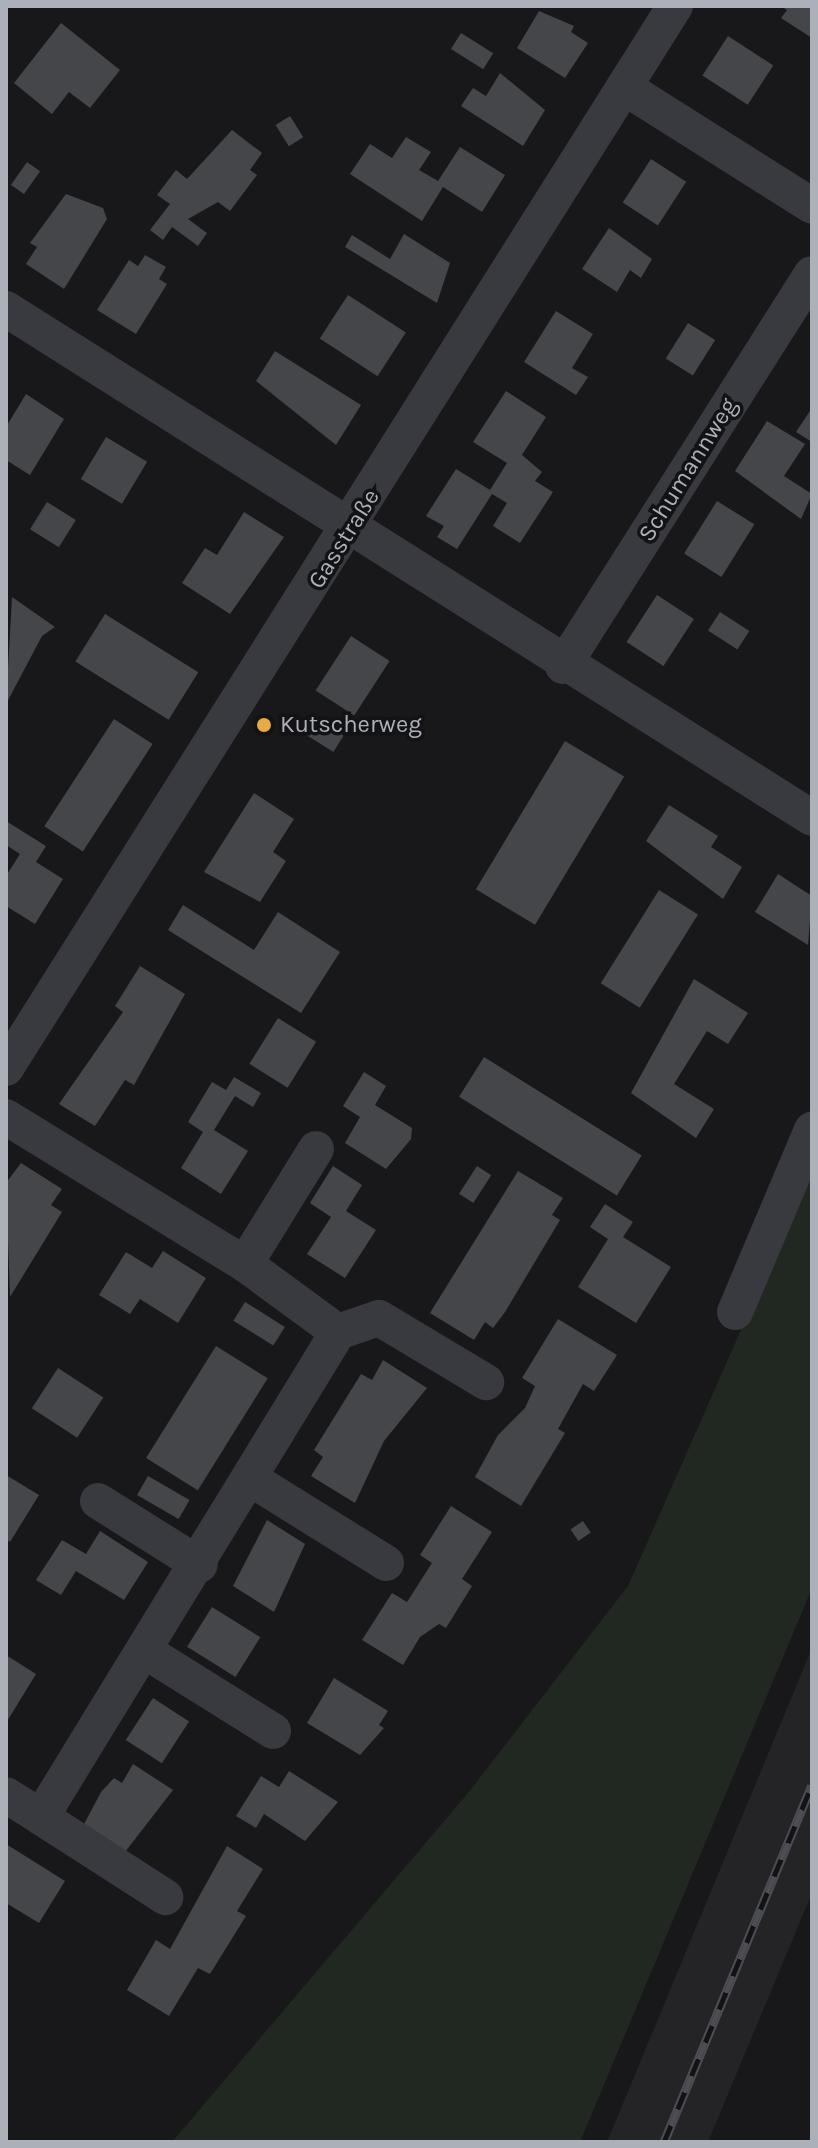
<!DOCTYPE html>
<meta charset="utf-8">
<style>
body{margin:0}
#map{position:relative;width:818px;height:2148px;overflow:hidden;background:#18181a;font-family:Karla,sans-serif}
div>[style]{position:absolute}
[style*='--x']{left:calc(var(--x)*1px);top:calc(var(--y)*1px);width:calc(var(--w)*1px);rotate:calc(var(--a)*1deg)}
.built>*{inset:0;background:#242427}
.green>*{inset:0;background:#202821}
.building>*{inset:0;background:#45464a;transform-origin:0 0}
.minor>*{height:36px;margin:-18px;padding:0 18px;transform-origin:18px;border-radius:18px;background:#393a3f}
.rail>*{height:9px;margin-top:-4.5px;transform-origin:0;background:repeating-linear-gradient(90deg,#131315 0 18px,#4c4e54 0 36px);box-sizing:border-box;border-block:2px solid #4c4e54}
.dots>*{width:22px;height:22px;translate:-50% -50%;box-sizing:border-box;border:4px solid #131315;border-radius:50%}
span{translate:-50% -50%;white-space:nowrap;text-align:center;line-height:1.15;-webkit-text-stroke:7px #131315;paint-order:stroke}
.street-label{font-size:24px;color:#abb0b9}
.poi-label{font-size:24px;color:#abb0b9}
.left{translate:0 -50%;text-align:left}
.frame{position:absolute;inset:0;border:8px solid #abb0b9;pointer-events:none}
</style>
<div id="map">
<div class="built">
<i style="clip-path:polygon(812px 1648px,812px 1893px,708px 2142px,607px 2142px)"></i>
</div>
<div class="green">
<i style="clip-path:polygon(812px 1169px,812px 1588px,580px 2142px,172px 2142px,468px 1793px,628px 1586px)"></i>
</div>
<div class="building">
<i style="clip-path:polygon(781px 6px,812px 8px,812px 38px,781px 18px,787px 10px)"></i>
<i style="clip-path:polygon(539px 11px,574px 26px,571px 32px,588px 43px,565px 78px,517px 48px)"></i>
<i style="clip-path:polygon(61px 23px,120px 70px,90px 108px,69px 92px,52px 114px,14px 83px)"></i>
<i style="left:461px;top:33px;width:38px;height:19px;rotate:32deg"></i>
<i style="left:728px;top:36px;width:54px;height:47px;rotate:33deg"></i>
<i style="clip-path:polygon(500px 73px,545px 110px,523px 146px,461px 106px,473px 88px,486px 96px)"></i>
<i style="left:290px;top:116px;width:25px;height:17px;rotate:58deg"></i>
<i style="clip-path:polygon(232px 130px,262px 153px,250px 170px,257px 175px,230px 211px,218px 202px,188px 219px,207px 233px,198px 246px,172px 227px,163px 240px,150px 230px,170px 204px,157px 195px,176px 170px,187px 179px)"></i>
<i style="clip-path:polygon(406px 137px,431px 152px,419px 170px,438px 181px,460px 147px,505px 175px,482px 212px,443px 187px,422px 221px,350px 174px,370px 144px,392px 158px)"></i>
<i style="left:651px;top:159px;width:42px;height:52px;rotate:33deg"></i>
<i style="left:27px;top:162px;width:16px;height:28px;rotate:35deg"></i>
<i style="clip-path:polygon(66px 194px,103px 208px,107px 219px,64px 289px,26px 264px,37px 247px,30px 243px)"></i>
<i style="clip-path:polygon(609px 228px,652px 259px,641px 278px,630px 270px,617px 292px,582px 269px)"></i>
<i style="clip-path:polygon(404px 234px,450px 263px,437px 303px,345px 247px,352px 235px,390px 259px)"></i>
<i style="clip-path:polygon(145px 255px,166px 267px,159px 279px,167px 284px,136px 334px,97px 310px,129px 260px,138px 266px)"></i>
<i style="left:348px;top:295px;width:69px;height:52px;rotate:33deg"></i>
<i style="clip-path:polygon(556px 311px,593px 334px,572px 368px,588px 377px,576px 395px,524px 362px)"></i>
<i style="left:688px;top:323px;width:32px;height:42px;rotate:32deg"></i>
<i style="clip-path:polygon(275px 351px,361px 405px,336px 445px,256px 381px)"></i>
<i style="clip-path:polygon(506px 391px,546px 417px,522px 455px,542px 472px,535px 481px,553px 492px,520px 543px,493px 526px,507px 503px,492px 494px,457px 549px,437px 537px,444px 526px,426px 516px,456px 469px,490px 490px,507px 463px,473px 442px)"></i>
<i style="clip-path:polygon(26px 394px,64px 419px,30px 475px,6px 460px,6px 427px)"></i>
<i style="clip-path:polygon(812px 408px,812px 442px,796px 432px)"></i>
<i style="clip-path:polygon(767px 421px,805px 444px,784px 476px,812px 494px,801px 519px,735px 471px)"></i>
<i style="left:106px;top:437px;width:48px;height:49px;rotate:31deg"></i>
<i style="left:717px;top:501px;width:44px;height:62px;rotate:32deg"></i>
<i style="left:47px;top:502px;width:34px;height:32px;rotate:32deg"></i>
<i style="clip-path:polygon(244px 512px,284px 537px,230px 614px,182px 583px,205px 548px,217px 555px)"></i>
<i style="left:657px;top:595px;width:44px;height:56px;rotate:33deg"></i>
<i style="clip-path:polygon(12px 597px,55px 627px,42px 636px,6px 704px)"></i>
<i style="left:720px;top:612px;width:35px;height:22px;rotate:33deg"></i>
<i style="left:105px;top:614px;width:110px;height:56px;rotate:32deg"></i>
<i style="left:351px;top:636px;width:46px;height:65px;rotate:33deg"></i>
<i style="left:314px;top:715px;width:36px;height:21px;rotate:32deg"></i>
<i style="left:114px;top:719px;width:46px;height:128px;rotate:33deg"></i>
<i style="left:565px;top:741px;width:69px;height:173px;rotate:31deg"></i>
<i style="clip-path:polygon(254px 793px,294px 819px,273px 852px,286px 861px,260px 902px,204px 872px)"></i>
<i style="clip-path:polygon(669px 805px,718px 836px,711px 847px,742px 867px,723px 899px,646px 841px)"></i>
<i style="clip-path:polygon(6px 821px,46px 846px,36px 862px,63px 879px,35px 924px,6px 906px,6px 876px,20px 854px,6px 845px)"></i>
<i style="clip-path:polygon(778px 874px,812px 896px,808px 945px,755px 912px)"></i>
<i style="left:659px;top:890px;width:46px;height:110px;rotate:32deg"></i>
<i style="clip-path:polygon(183px 905px,254px 950px,278px 912px,340px 952px,301px 1013px,168px 930px)"></i>
<i style="clip-path:polygon(140px 966px,185px 994px,134px 1085px,125px 1080px,95px 1126px,59px 1104px,123px 1012px,115px 1006px)"></i>
<i style="clip-path:polygon(694px 979px,748px 1013px,728px 1044px,707px 1031px,674px 1084px,714px 1109px,696px 1138px,631px 1093px)"></i>
<i style="left:278px;top:1018px;width:45px;height:54px;rotate:32deg"></i>
<i style="left:484px;top:1057px;width:186px;height:47px;rotate:32deg"></i>
<i style="clip-path:polygon(364px 1072px,386px 1086px,375px 1105px,412px 1128px,411px 1139px,386px 1169px,345px 1143px,360px 1117px,343px 1106px)"></i>
<i style="clip-path:polygon(234px 1077px,261px 1093px,253px 1107px,235px 1096px,214px 1130px,248px 1151px,221px 1194px,181px 1168px,203px 1132px,188px 1122px,212px 1082px,226px 1090px)"></i>
<i style="clip-path:polygon(21px 1163px,62px 1189px,51px 1205px,62px 1212px,10px 1297px,6px 1183px)"></i>
<i style="clip-path:polygon(333px 1166px,362px 1185px,346px 1211px,376px 1230px,345px 1278px,307px 1254px,331px 1217px,310px 1203px)"></i>
<i style="left:477px;top:1166px;width:17px;height:33px;rotate:33deg"></i>
<i style="clip-path:polygon(518px 1171px,563px 1198px,552px 1215px,560px 1220px,505px 1312px,493px 1328px,485px 1322px,474px 1340px,430px 1313px)"></i>
<i style="clip-path:polygon(605px 1204px,633px 1222px,623px 1237px,671px 1267px,636px 1323px,578px 1287px,608px 1239px,590px 1227px)"></i>
<i style="clip-path:polygon(163px 1251px,206px 1278px,178px 1323px,140px 1299px,130px 1314px,99px 1295px,126px 1252px,152px 1268px)"></i>
<i style="left:245px;top:1302px;width:47px;height:22px;rotate:32deg"></i>
<i style="clip-path:polygon(558px 1319px,617px 1355px,594px 1391px,583px 1384px,558px 1429px,565px 1433px,521px 1506px,475px 1477px,498px 1435px,525px 1408px,535px 1386px,522px 1378px)"></i>
<i style="left:216px;top:1346px;width:61px;height:132px;rotate:32deg"></i>
<i style="clip-path:polygon(383px 1360px,427px 1388px,384px 1441px,355px 1503px,311px 1476px,323px 1457px,314px 1450px,361px 1374px,372px 1380px)"></i>
<i style="left:58px;top:1368px;width:54px;height:48px;rotate:33deg"></i>
<i style="clip-path:polygon(6px 1475px,39px 1495px,10px 1542px,6px 1539px)"></i>
<i style="left:148px;top:1476px;width:48px;height:22px;rotate:30deg"></i>
<i style="clip-path:polygon(451px 1506px,492px 1532px,462px 1579px,472px 1586px,446px 1628px,439px 1624px,420px 1637px,403px 1665px,362px 1640px,392px 1593px,407px 1602px,432px 1563px,420px 1555px)"></i>
<i style="clip-path:polygon(267px 1520px,305px 1544px,274px 1612px,233px 1586px)"></i>
<i style="left:583px;top:1521px;width:14px;height:15px;rotate:56deg"></i>
<i style="clip-path:polygon(100px 1531px,148px 1562px,124px 1600px,76px 1571px,61px 1595px,36px 1580px,62px 1540px,86px 1554px)"></i>
<i style="left:212px;top:1607px;width:57px;height:47px;rotate:32deg"></i>
<i style="clip-path:polygon(6px 1655px,36px 1674px,6px 1723px)"></i>
<i style="clip-path:polygon(334px 1678px,388px 1711px,379px 1725px,384px 1728px,360px 1755px,307px 1723px)"></i>
<i style="left:153px;top:1698px;width:43px;height:50px;rotate:33deg"></i>
<i style="clip-path:polygon(133px 1764px,173px 1790px,125px 1852px,83px 1826px,101px 1792px,114px 1778px,122px 1783px)"></i>
<i style="clip-path:polygon(289px 1771px,338px 1802px,305px 1841px,264px 1814px,256px 1828px,236px 1816px,261px 1776px,279px 1787px)"></i>
<i style="clip-path:polygon(6px 1844px,65px 1881px,39px 1923px,6px 1903px)"></i>
<i style="clip-path:polygon(227px 1846px,263px 1869px,237px 1911px,246px 1916px,210px 1974px,198px 1968px,169px 2016px,127px 1990px,156px 1940px,170px 1949px)"></i>
</div>
<div class="minor">
<i style="--x:624;--y:87;--w:222;--a:32.3"></i>
<i style="--x:6;--y:309;--w:953;--a:32.27"></i>
<i style="--x:563;--y:666;--w:464;--a:-57.6"></i>
<i style="--x:6;--y:1068;--w:1255;--a:-57.79"></i>
<i style="--x:6;--y:1117;--w:281;--a:31.6"></i>
<i style="--x:245;--y:1264;--w:115;--a:36.2"></i>
<i style="--x:338;--y:1332;--w:569;--a:121.48"></i>
<i style="--x:41;--y:1817;--w:41;--a:-147.8"></i>
<i style="--x:245;--y:1264;--w:135;--a:-58.3"></i>
<i style="--x:735;--y:1312;--w:198;--a:-67.1"></i>
<i style="--x:338;--y:1332;--w:43;--a:-18.9"></i>
<i style="--x:379;--y:1318;--w:125;--a:30.9"></i>
<i style="--x:251;--y:1479;--w:159;--a:31.9"></i>
<i style="--x:98;--y:1501;--w:120;--a:32.1"></i>
<i style="--x:145;--y:1651;--w:151;--a:32"></i>
<i style="--x:41;--y:1817;--w:148;--a:32.8"></i>
</div>
<div class="rail">
<i style="--x:664;--y:2142;--w:386;--a:-67.5"></i>
</div>
<div class="dots">
<i style="left:264px;top:725px;background:#e7ab43"></i>
</div>
<div class="street-label">
<span style="left:688px;top:470px;rotate:-58deg">Schumannweg</span>
<span style="left:344px;top:539px;rotate:-58deg">Gasstraße</span>
</div>
<div class="poi-label">
<span class="left" style="left:280px;top:725px">Kutscherweg</span>
</div>
<div class="frame"></div>
</div>
